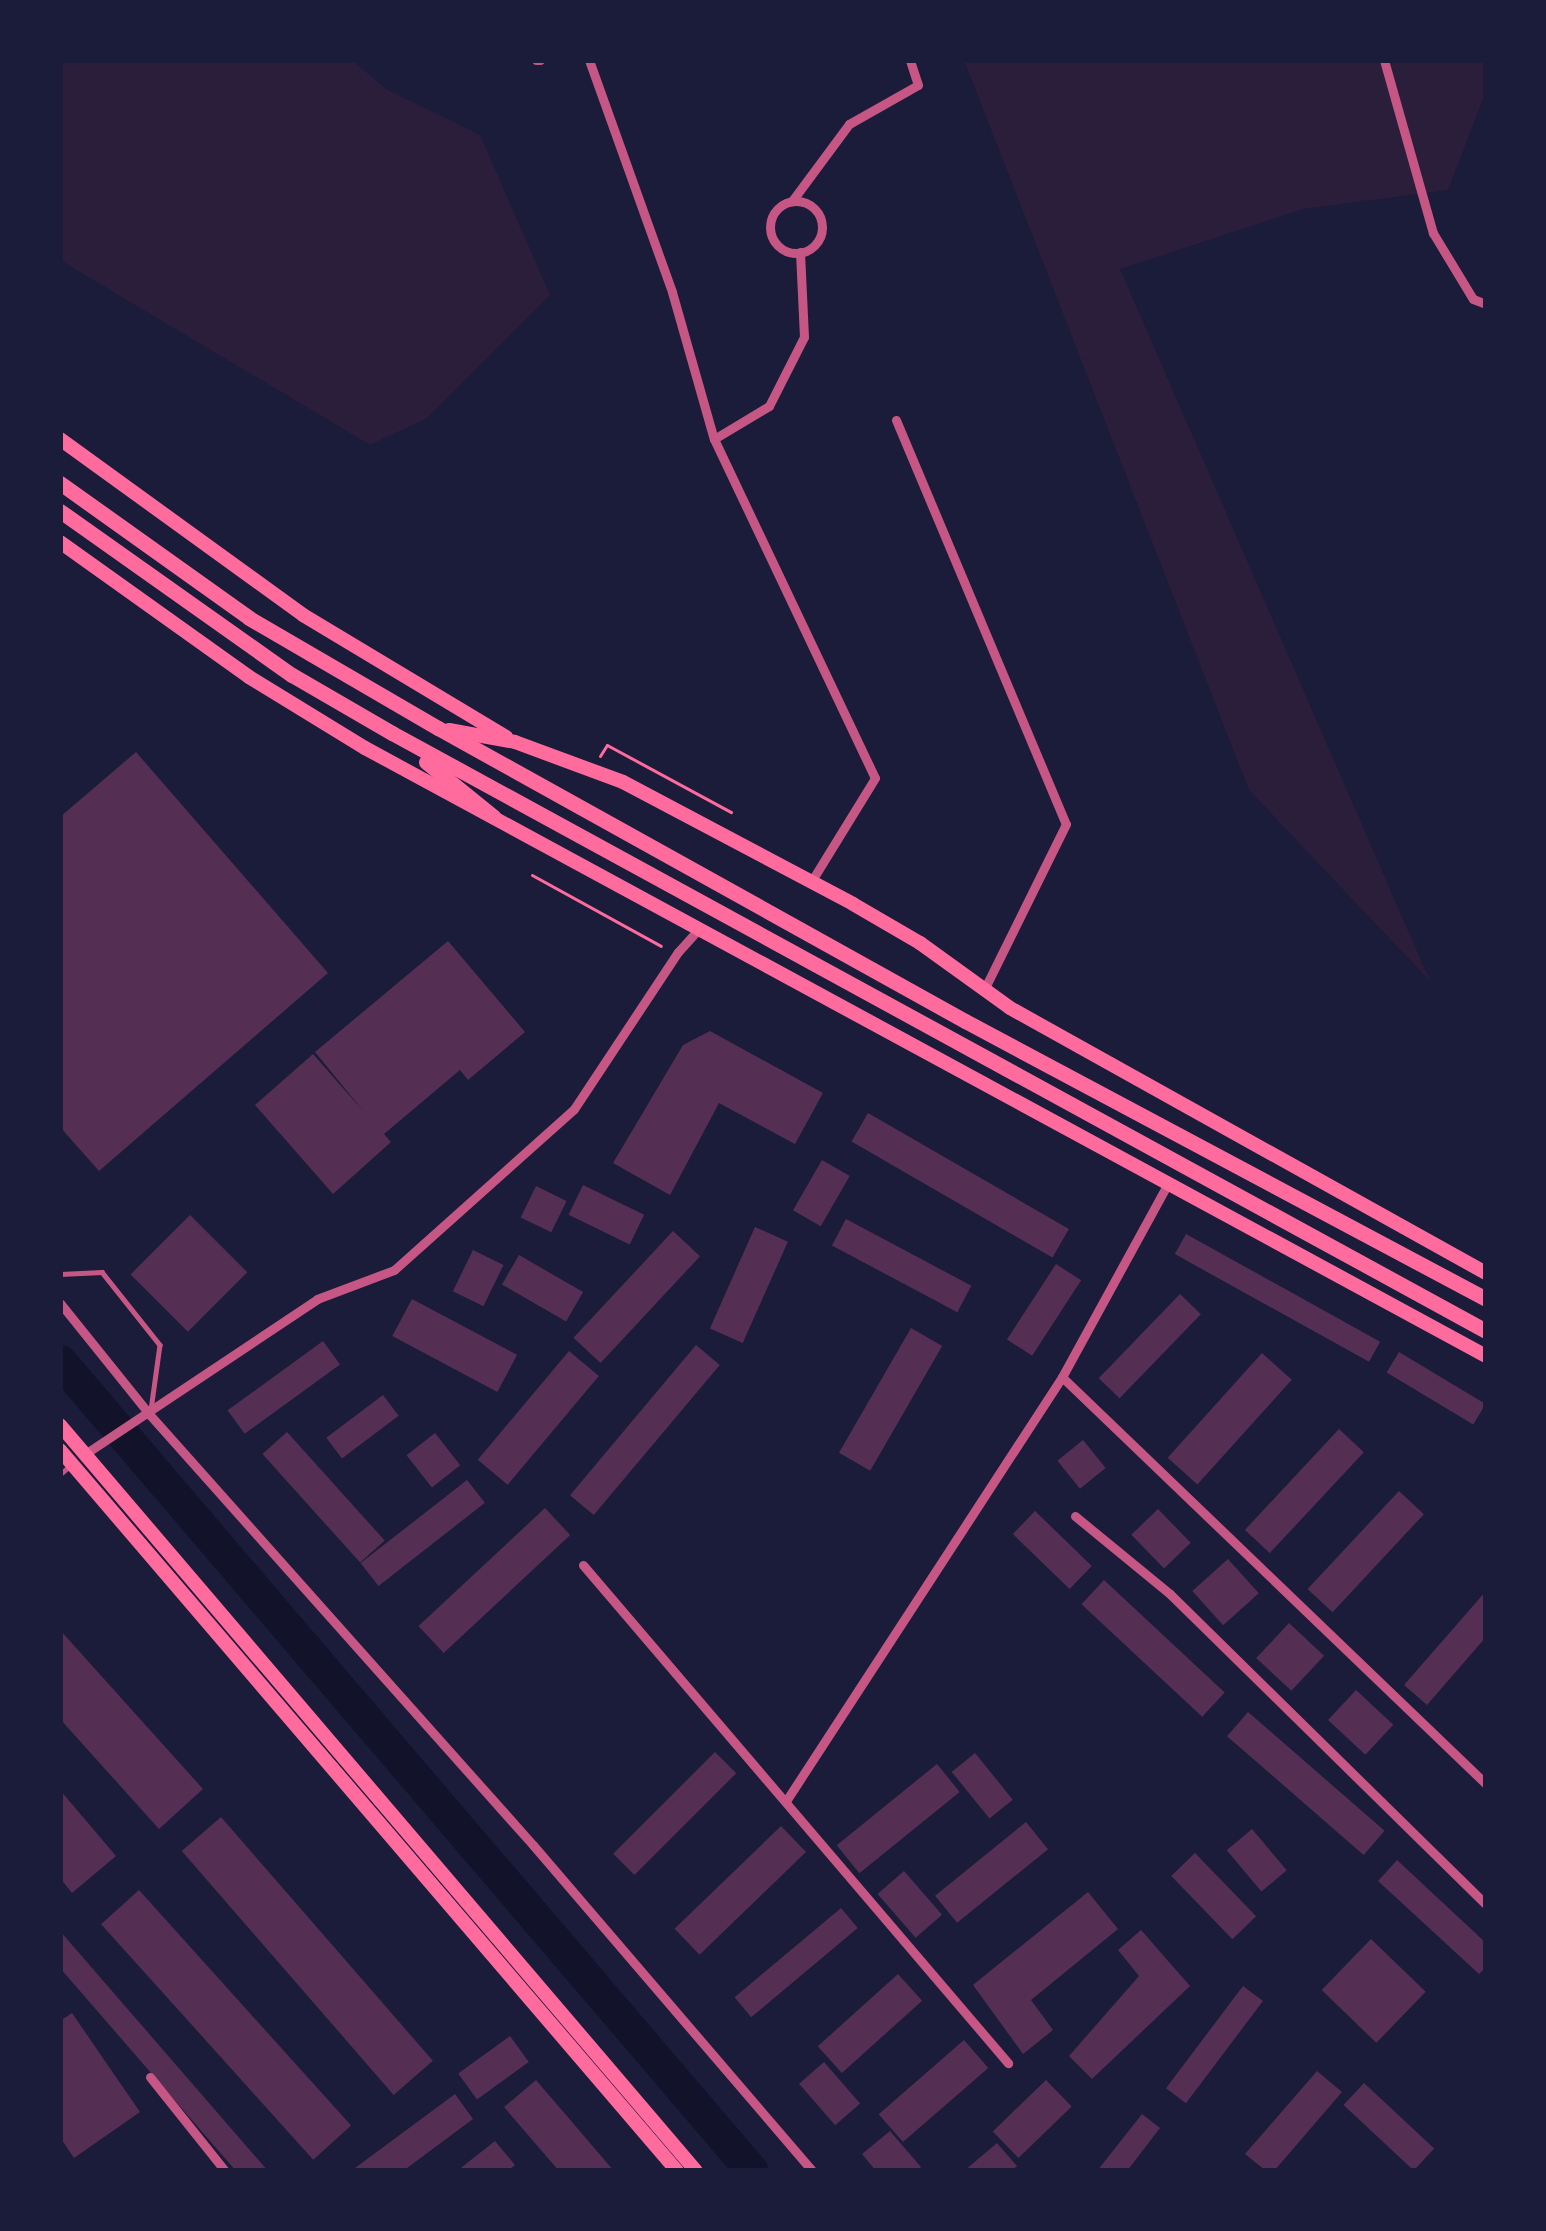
<!DOCTYPE html>
<style>
body{margin:0}
#map{position:relative;width:1546px;height:2231px;overflow:hidden;background:#1b1b3a;font-family:"Open Sans",sans-serif}
div>[style]{position:absolute}
[style*='--x']{left:calc(var(--x)*1px);top:calc(var(--y)*1px);width:calc(var(--w)*1px);rotate:calc(var(--a)*1deg)}
.green>*{inset:0;background:#2a1e3b}
.river>*{height:33px;margin:-16.5px;padding:0 16.5px;transform-origin:16.5px;border-radius:16.5px;background:#12122b}
.building>*{inset:0;background:#542f53;transform-origin:0 0}
.path>*{height:3px;margin:-1.5px;padding:0 1.5px;transform-origin:1.5px;border-radius:1.5px;background:#ff6b9d}
.service>*{height:4.5px;margin:-2.25px;padding:0 2.25px;transform-origin:2.25px;border-radius:2.25px;background:#c65784}
.minor>*{height:9px;margin:-4.5px;padding:0 4.5px;transform-origin:4.5px;border-radius:4.5px;background:#c65784}
.minor>.ring{margin:-4.5px;padding:0;box-sizing:content-box;background:none;border:9px solid #c65784;border-radius:50%}
.secondary>*{height:14px;margin:-7px;padding:0 7px;transform-origin:7px;border-radius:7px;background:#ff6b9d}
.trunk>*{height:15px;margin:-7.5px;padding:0 7.5px;transform-origin:7.5px;border-radius:7.5px;background:#ff6b9d}
span{translate:-50% -50%;white-space:nowrap;text-align:center;line-height:1.15;-webkit-text-stroke:12px #1b1b3a;paint-order:stroke}
.frame{position:absolute;inset:0;border:63px solid #1b1b3a;pointer-events:none}
</style>
<div id="map">
<div class="green">
<i style="clip-path:polygon(60px 60px,352px 60px,386px 89px,480px 135px,550px 295px,427px 418px,370px 445px,60px 260px)"></i>
<i style="clip-path:polygon(964px 60px,1486px 60px,1486px 91px,1448px 190px,1303px 209px,1120px 269px,1430px 981px,1249px 790px)"></i>
</div>
<div class="river">
<i style="--x:60;--y:1361;--w:1065;--a:49.49"></i>
</div>
<div class="building">
<i style="clip-path:polygon(136px 752px,328px 973px,99px 1171px,60px 1127px,60px 817px)"></i>
<i style="clip-path:polygon(448px 941px,525px 1032px,468px 1080px,460px 1070px,384px 1134px,391px 1142px,333px 1194px,255px 1105px,313px 1054px,364px 1112px,315px 1052px)"></i>
<i style="clip-path:polygon(710px 1031px,823px 1093px,795px 1144px,719px 1103px,670px 1195px,613px 1163px,683px 1045px)"></i>
<i style="left:868px;top:1113px;width:232px;height:33px;rotate:30deg"></i>
<i style="left:822px;top:1160px;width:32px;height:58px;rotate:30deg"></i>
<i style="left:583px;top:1185px;width:68px;height:33px;rotate:26deg"></i>
<i style="left:536px;top:1186px;width:34px;height:35px;rotate:26deg"></i>
<i style="left:190px;top:1215px;width:81px;height:84px;rotate:45deg"></i>
<i style="left:846px;top:1219px;width:142px;height:30px;rotate:28deg"></i>
<i style="left:755px;top:1227px;width:36px;height:111px;rotate:24deg"></i>
<i style="left:673px;top:1231px;width:37px;height:146px;rotate:43deg"></i>
<i style="left:1186px;top:1234px;width:222px;height:23px;rotate:29deg"></i>
<i style="left:473px;top:1250px;width:34px;height:46px;rotate:26deg"></i>
<i style="left:519px;top:1255px;width:74px;height:34px;rotate:30deg"></i>
<i style="left:1056px;top:1264px;width:30px;height:90px;rotate:33deg"></i>
<i style="left:1180px;top:1294px;width:29px;height:117px;rotate:44deg"></i>
<i style="left:412px;top:1299px;width:119px;height:42px;rotate:28deg"></i>
<i style="left:911px;top:1328px;width:36px;height:144px;rotate:30deg"></i>
<i style="left:323px;top:1341px;width:29px;height:118px;rotate:54deg"></i>
<i style="left:696px;top:1345px;width:31px;height:196px;rotate:40deg"></i>
<i style="left:569px;top:1351px;width:39px;height:142px;rotate:40deg"></i>
<i style="left:1399px;top:1352px;width:101px;height:24px;rotate:31deg"></i>
<i style="left:1262px;top:1353px;width:40px;height:141px;rotate:42deg"></i>
<i style="left:383px;top:1395px;width:26px;height:71px;rotate:53deg"></i>
<i style="left:1339px;top:1429px;width:34px;height:138px;rotate:43deg"></i>
<i style="left:287px;top:1432px;width:146px;height:33px;rotate:48deg"></i>
<i style="left:435px;top:1433px;width:41px;height:36px;rotate:52deg"></i>
<i style="left:1083px;top:1440px;width:36px;height:33px;rotate:51deg"></i>
<i style="left:467px;top:1480px;width:29px;height:135px;rotate:52deg"></i>
<i style="left:1399px;top:1491px;width:34px;height:134px;rotate:43deg"></i>
<i style="left:545px;top:1508px;width:37px;height:173px;rotate:47deg"></i>
<i style="left:1158px;top:1509px;width:47px;height:37px;rotate:46deg"></i>
<i style="left:1035px;top:1511px;width:79px;height:32px;rotate:44deg"></i>
<i style="left:1228px;top:1559px;width:46px;height:48px;rotate:48deg"></i>
<i style="left:1104px;top:1580px;width:165px;height:33px;rotate:43deg"></i>
<i style="clip-path:polygon(1486px 1591px,1486px 1637px,1427px 1705px,1404px 1685px)"></i>
<i style="left:1289px;top:1623px;width:48px;height:48px;rotate:43deg"></i>
<i style="clip-path:polygon(60px 1630px,203px 1789px,159px 1829px,60px 1719px)"></i>
<i style="left:1356px;top:1690px;width:51px;height:41px;rotate:43deg"></i>
<i style="left:1248px;top:1712px;width:181px;height:32px;rotate:41deg"></i>
<i style="left:715px;top:1752px;width:30px;height:144px;rotate:45deg"></i>
<i style="left:975px;top:1753px;width:60px;height:30px;rotate:51deg"></i>
<i style="left:937px;top:1764px;width:36px;height:129px;rotate:51deg"></i>
<i style="clip-path:polygon(60px 1790px,116px 1856px,72px 1893px,60px 1878px)"></i>
<i style="left:221px;top:1817px;width:323px;height:52px;rotate:49deg"></i>
<i style="left:1026px;top:1822px;width:35px;height:117px;rotate:51deg"></i>
<i style="left:781px;top:1826px;width:36px;height:148px;rotate:46deg"></i>
<i style="left:1252px;top:1829px;width:54px;height:33px;rotate:50deg"></i>
<i style="left:1195px;top:1853px;width:88px;height:33px;rotate:46deg"></i>
<i style="clip-path:polygon(1397px 1860px,1486px 1943px,1486px 1967px,1479px 1974px,1378px 1881px)"></i>
<i style="left:904px;top:1871px;width:58px;height:35px;rotate:49deg"></i>
<i style="left:139px;top:1890px;width:317px;height:51px;rotate:48deg"></i>
<i style="clip-path:polygon(1088px 1892px,1118px 1929px,1031px 2000px,1053px 2030px,1023px 2054px,973px 1985px)"></i>
<i style="left:841px;top:1908px;width:26px;height:139px;rotate:50deg"></i>
<i style="clip-path:polygon(1141px 1930px,1190px 1986px,1092px 2079px,1069px 2056px,1139px 1976px,1118px 1950px)"></i>
<i style="clip-path:polygon(60px 1931px,268px 2171px,236px 2171px,60px 1968px)"></i>
<i style="left:1371px;top:1939px;width:76px;height:71px;rotate:44deg"></i>
<i style="left:898px;top:1974px;width:36px;height:108px;rotate:48deg"></i>
<i style="left:1243px;top:1986px;width:25px;height:128px;rotate:37deg"></i>
<i style="clip-path:polygon(72px 2013px,140px 2112px,74px 2158px,60px 2137px,60px 2021px)"></i>
<i style="left:510px;top:2036px;width:32px;height:64px;rotate:54deg"></i>
<i style="left:964px;top:2040px;width:37px;height:113px;rotate:49deg"></i>
<i style="left:824px;top:2062px;width:55px;height:33px;rotate:49deg"></i>
<i style="clip-path:polygon(1317px 2071px,1342px 2092px,1274px 2171px,1266px 2171px,1245px 2154px)"></i>
<i style="clip-path:polygon(536px 2080px,614px 2171px,559px 2171px,504px 2107px)"></i>
<i style="left:1046px;top:2080px;width:37px;height:74px;rotate:46deg"></i>
<i style="left:1364px;top:2083px;width:96px;height:30px;rotate:43deg"></i>
<i style="clip-path:polygon(455px 2094px,473px 2119px,403px 2171px,351px 2171px)"></i>
<i style="clip-path:polygon(1142px 2114px,1160px 2128px,1127px 2171px,1097px 2171px)"></i>
<i style="clip-path:polygon(890px 2131px,921px 2167px,916px 2171px,876px 2171px,862px 2154px)"></i>
<i style="clip-path:polygon(495px 2141px,515px 2165px,508px 2171px,457px 2171px)"></i>
<i style="clip-path:polygon(997px 2143px,1017px 2166px,1011px 2171px,964px 2171px)"></i>
</div>
<div class="path">
<i style="--x:600;--y:756;--w:13;--a:-58"></i>
<i style="--x:607;--y:745;--w:141;--a:28.4"></i>
<i style="--x:532;--y:875;--w:147;--a:28.8"></i>
</div>
<div class="service">
<i style="--x:60;--y:1274;--w:42;--a:-2.7"></i>
<i style="--x:102;--y:1272;--w:93;--a:51.5"></i>
<i style="--x:160;--y:1345;--w:66;--a:97.9"></i>
<i style="--x:60;--y:1474;--w:14;--a:-39"></i>
</div>
<div class="minor">
<i style="--x:536;--y:60;--w:4;--a:0"></i>
<i style="--x:589;--y:60;--w:246;--a:70.3"></i>
<i style="--x:672;--y:292;--w:153;--a:74.1"></i>
<i style="--x:714;--y:439;--w:375;--a:64.6"></i>
<i style="--x:875;--y:778;--w:122;--a:121.6"></i>
<i style="--x:1384;--y:60;--w:180;--a:74.2"></i>
<i style="--x:1433;--y:233;--w:77;--a:58.8"></i>
<i style="--x:1473;--y:299;--w:14;--a:21"></i>
<i style="--x:792;--y:201;--w:96;--a:-53.5"></i>
<i style="--x:849;--y:124;--w:79;--a:-29.5"></i>
<i style="--x:918;--y:85;--w:26;--a:-108"></i>
<i class="ring" style="left:770px;top:201px;width:43px;height:43px"></i>
<i style="--x:896;--y:420;--w:438;--a:67.2"></i>
<i style="--x:1066;--y:824;--w:185;--a:116.3"></i>
<i style="--x:714;--y:439;--w:64;--a:-31"></i>
<i style="--x:769;--y:406;--w:77;--a:-63.1"></i>
<i style="--x:804;--y:337;--w:85;--a:-92.7"></i>
<i style="--x:60;--y:1303;--w:144;--a:51.2"></i>
<i style="--x:150;--y:1415;--w:576;--a:48.31"></i>
<i style="--x:533;--y:1845;--w:429;--a:49.4"></i>
<i style="--x:1062;--y:1377;--w:588;--a:43.83"></i>
<i style="--x:85;--y:1454;--w:279;--a:-33.7"></i>
<i style="--x:317;--y:1299;--w:82;--a:-20.6"></i>
<i style="--x:394;--y:1270;--w:241;--a:-41.8"></i>
<i style="--x:574;--y:1109;--w:188;--a:-56.5"></i>
<i style="--x:678;--y:952;--w:27;--a:-48"></i>
<i style="--x:1075;--y:1516;--w:123;--a:39.4"></i>
<i style="--x:1170;--y:1594;--w:443;--a:44.5"></i>
<i style="--x:583;--y:1565;--w:655;--a:49.52"></i>
<i style="--x:786;--y:1801;--w:506;--a:-56.94"></i>
<i style="--x:1062;--y:1377;--w:221;--a:-61.3"></i>
<i style="--x:150;--y:2077;--w:120;--a:51.4"></i>
</div>
<div class="secondary">
<i style="--x:60;--y:439;--w:300;--a:35.9"></i>
<i style="--x:303;--y:615;--w:237;--a:31"></i>
<i style="--x:60;--y:542;--w:232;--a:35.5"></i>
<i style="--x:249;--y:677;--w:136;--a:31.5"></i>
<i style="--x:365;--y:748;--w:1275;--a:28.47"></i>
<i style="--x:449;--y:730;--w:67;--a:10.3"></i>
<i style="--x:515;--y:742;--w:115;--a:20.3"></i>
<i style="--x:623;--y:782;--w:260;--a:27.9"></i>
<i style="--x:853;--y:904;--w:78;--a:30.2"></i>
<i style="--x:920;--y:943;--w:111;--a:35.8"></i>
<i style="--x:1010;--y:1008;--w:545;--a:29.11"></i>
<i style="--x:60;--y:1425;--w:980;--a:49.55"></i>
<i style="--x:60;--y:1450;--w:949;--a:49.44"></i>
</div>
<div class="trunk">
<i style="--x:60;--y:483;--w:232;--a:35.5"></i>
<i style="--x:249;--y:618;--w:219;--a:30.2"></i>
<i style="--x:438;--y:728;--w:603;--a:29.07"></i>
<i style="--x:965;--y:1021;--w:591;--a:28.08"></i>
<i style="--x:60;--y:511;--w:284;--a:35.3"></i>
<i style="--x:292;--y:675;--w:116;--a:30.1"></i>
<i style="--x:392;--y:733;--w:1247;--a:28.66"></i>
<i style="--x:426;--y:762;--w:87;--a:39"></i>
</div>
<div class="frame"></div>
</div>
